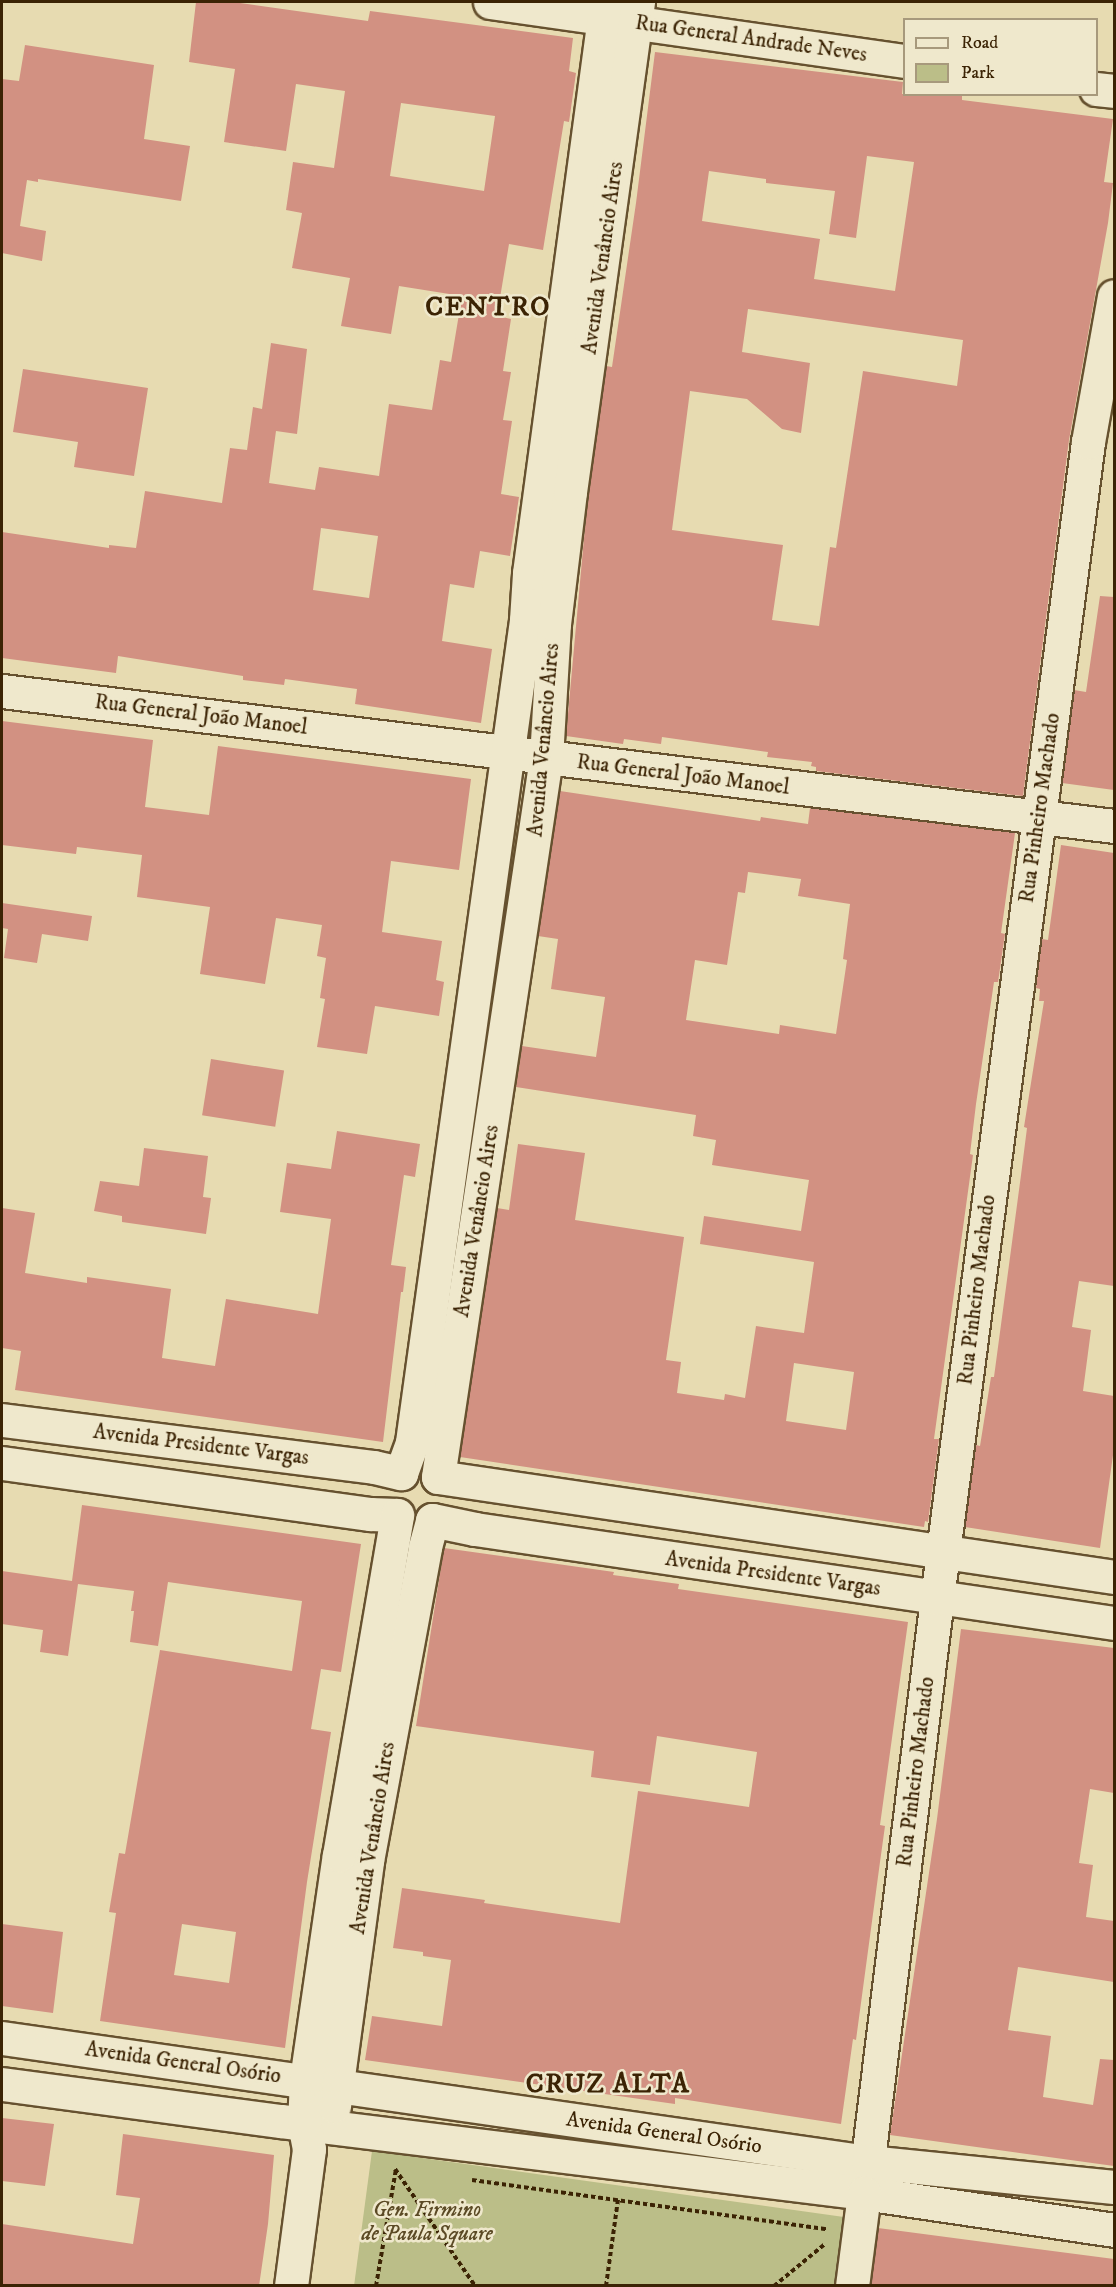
<!DOCTYPE html>
<meta charset="utf-8">
<style>
body{margin:0}
#map{position:relative;width:1116px;height:2287px;overflow:hidden;background:#e7dbb1;font-family:"IM FELL DW Pica",serif}
div>[style]{position:absolute}
[style*='--x']{left:calc(var(--x)*1px);top:calc(var(--y)*1px);width:calc(var(--w)*1px);rotate:calc(var(--a)*1deg)}
.green>*{inset:0;background:#bbbe88}
.building>*{inset:0;background:#d29182;transform-origin:0 0}
.path>*{height:4px;margin-top:-2px;transform-origin:0;background:repeating-linear-gradient(90deg,#3b2304 0 4.5px,transparent 0 7.5px)}
.roads{filter:drop-shadow(2px 0 #66512f) drop-shadow(-2px 0 #66512f) drop-shadow(0 2px #66512f) drop-shadow(0 -2px #66512f)}
.street>*{height:33px;margin:-16.5px;padding:0 16.5px;transform-origin:16.5px;border-radius:16.5px;background:#efe8cc}
.secondary>*{height:33px;margin:-16.5px;padding:0 16.5px;transform-origin:16.5px;border-radius:16.5px;background:#efe8cc}
span{translate:-50% -50%;white-space:nowrap;text-align:center;line-height:1.15;-webkit-text-stroke:5px #efe8cc;paint-order:stroke}
.street-label{font-size:21px;color:#3b2304}
.park-label{font-size:21px;color:#5b4a25;font-style:italic}
.district-label{font-size:27px;color:#3b2304;font-weight:700;letter-spacing:1.5px}
.frame{position:absolute;inset:0;border:3px solid #3b2304;pointer-events:none}
.legend{position:absolute;left:903px;top:18px;width:195px;height:78px;box-sizing:border-box;background:#efe8cc;border:2px solid #a7997c;margin:0;padding:8px 10px;list-style:none;font-size:18px;color:#3b2304}
.legend li{display:flex;align-items:center;gap:12px;height:30px}
.legend b{width:30px;border:2px solid #a7997c}
</style>
<div id="map">
<div class="green">
<i style="clip-path:polygon(372px 2151px,851px 2218px,842px 2285px,354px 2286px)"></i>
</div>
<div class="building">
<i style="clip-path:polygon(evenodd,196px 2px,233px 2px,368px 21px,370px 11px,573px 38px,569px 71px,576px 73px,569px 122px,564px 121px,543px 250px,509px 244px,497px 316px,511px 319px,503px 371px,511px 372px,503px 420px,512px 421px,501px 494px,519px 497px,510px 556px,480px 551px,474px 588px,450px 584px,442px 641px,492px 649px,481px 723px,355px 704px,357px 689px,285px 679px,284px 685px,243px 680px,243px 676px,118px 656px,116px 673px,2px 658px,2px 532px,109px 548px,109px 545px,136px 548px,145px 491px,222px 503px,230px 448px,247px 450px,253px 407px,262px 409px,271px 343px,307px 349px,297px 434px,276px 431px,269px 483px,315px 490px,319px 467px,379px 476px,389px 404px,432px 410px,440px 360px,451px 362px,462px 296px,399px 286px,391px 334px,341px 326px,350px 278px,292px 268px,302px 213px,286px 210px,293px 162px,334px 168px,345px 91px,296px 84px,286px 151px,224px 142px,235px 69px,189px 62px,196px 2px,401px 103px,495px 116px,484px 191px,390px 176px,401px 103px,196px 2px,321px 528px,378px 536px,369px 598px,313px 590px,321px 528px)"></i>
<i style="clip-path:polygon(25px 45px,154px 65px,144px 139px,190px 146px,181px 201px,38px 179px,38px 182px,27px 180px,20px 226px,46px 231px,42px 261px,2px 253px,2px 79px,19px 81px)"></i>
<i style="clip-path:polygon(evenodd,655px 52px,903px 82px,902px 94px,962px 94px,962px 100px,1113px 119px,1104px 182px,1113px 183px,1108px 223px,1069px 440px,1023px 796px,816px 771px,816px 767px,811px 766px,812px 762px,767px 757px,768px 752px,662px 737px,661px 744px,624px 739px,623px 744px,566px 736px,586px 516px,606px 366px,612px 367px,636px 203px,655px 52px,867px 156px,914px 162px,895px 291px,814px 279px,820px 239px,702px 221px,709px 171px,766px 179px,766px 183px,835px 191px,829px 234px,856px 238px,867px 156px,655px 52px,748px 309px,963px 340px,957px 386px,863px 371px,836px 548px,830px 547px,819px 626px,772px 620px,783px 545px,672px 530px,690px 391px,747px 399px,782px 429px,801px 433px,810px 363px,742px 352px,748px 309px)"></i>
<i style="clip-path:polygon(23px 369px,148px 388px,134px 476px,74px 467px,78px 442px,13px 432px)"></i>
<i style="clip-path:polygon(1100px 596px,1114px 597px,1114px 790px,1062px 783px,1074px 690px,1086px 692px)"></i>
<i style="clip-path:polygon(2px 721px,153px 740px,145px 807px,209px 815px,218px 746px,471px 779px,459px 870px,391px 861px,382px 932px,442px 941px,436px 980px,444px 982px,439px 1016px,375px 1006px,367px 1054px,317px 1047px,325px 999px,320px 998px,326px 958px,317px 956px,322px 925px,276px 918px,265px 984px,200px 974px,210px 907px,137px 897px,142px 855px,77px 847px,76px 854px,2px 845px)"></i>
<i style="clip-path:polygon(evenodd,560px 791px,760px 821px,761px 817px,808px 824px,810px 808px,1015px 833px,1001px 933px,1005px 934px,998px 982px,994px 982px,976px 1104px,970px 1154px,973px 1155px,934px 1439px,939px 1439px,928px 1522px,925px 1521px,924px 1527px,460px 1457px,497px 1208px,509px 1210px,518px 1144px,585px 1153px,575px 1220px,684px 1237px,666px 1360px,681px 1362px,677px 1393px,724px 1400px,725px 1394px,745px 1398px,756px 1326px,804px 1333px,814px 1262px,700px 1244px,704px 1216px,801px 1231px,809px 1180px,712px 1165px,716px 1140px,693px 1136px,696px 1115px,516px 1087px,522px 1046px,596px 1057px,605px 997px,551px 989px,558px 939px,538px 936px,560px 791px,748px 872px,801px 879px,798px 896px,850px 904px,843px 959px,847px 960px,836px 1034px,780px 1025px,779px 1034px,686px 1020px,695px 960px,727px 965px,738px 892px,745px 893px,748px 872px,560px 791px,794px 1363px,854px 1372px,846px 1430px,786px 1421px,794px 1363px)"></i>
<i style="clip-path:polygon(1061px 845px,1114px 853px,1114px 1286px,1079px 1281px,1072px 1327px,1091px 1330px,1083px 1391px,1114px 1396px,1114px 1448px,1100px 1548px,965px 1527px,976px 1445px,980px 1446px,991px 1377px,994px 1377px,1021px 1175px,1027px 1128px,1024px 1127px,1044px 1001px,1039px 1001px,1040px 989px,1036px 988px,1042px 939px,1048px 940px)"></i>
<i style="clip-path:polygon(2px 903px,92px 916px,88px 941px,42px 934px,37px 963px,4px 958px,8px 929px,2px 928px)"></i>
<i style="left:211px;top:1059px;width:74px;height:57px;rotate:9deg"></i>
<i style="clip-path:polygon(337px 1131px,420px 1144px,415px 1177px,404px 1175px,391px 1265px,406px 1267px,403px 1292px,401px 1292px,383px 1442px,15px 1390px,21px 1351px,2px 1348px,2px 1208px,35px 1213px,25px 1273px,87px 1283px,87px 1277px,171px 1289px,162px 1358px,215px 1366px,226px 1299px,318px 1314px,331px 1219px,280px 1212px,287px 1163px,331px 1169px)"></i>
<i style="clip-path:polygon(144px 1148px,208px 1156px,203px 1197px,211px 1198px,206px 1234px,122px 1222px,122px 1216px,94px 1211px,100px 1181px,139px 1186px)"></i>
<i style="clip-path:polygon(evenodd,82px 1505px,361px 1544px,341px 1672px,321px 1669px,311px 1729px,331px 1732px,307px 1882px,285px 2048px,100px 2021px,116px 1913px,109px 1912px,119px 1853px,125px 1854px,160px 1650px,292px 1671px,302px 1601px,168px 1582px,158px 1646px,130px 1642px,134px 1611px,131px 1611px,134px 1591px,78px 1584px,68px 1656px,40px 1652px,43px 1630px,2px 1624px,2px 1571px,72px 1581px,82px 1505px,182px 1924px,236px 1932px,229px 1983px,174px 1975px,182px 1924px)"></i>
<i style="clip-path:polygon(444px 1548px,614px 1572px,613px 1575px,679px 1584px,678px 1589px,908px 1622px,880px 1825px,885px 1826px,880px 1862px,856px 2040px,853px 2039px,841px 2124px,675px 2098px,675px 2104px,365px 2060px,372px 2016px,442px 2026px,451px 1960px,423px 1956px,423px 1952px,393px 1948px,402px 1888px,485px 1900px,484px 1903px,620px 1923px,638px 1791px,749px 1807px,757px 1752px,657px 1736px,650px 1785px,591px 1777px,594px 1751px,416px 1726px)"></i>
<i style="clip-path:polygon(961px 1629px,1114px 1648px,1114px 1793px,1090px 1789px,1079px 1863px,1093px 1865px,1086px 1917px,1114px 1921px,1114px 1982px,1018px 1967px,1008px 2030px,1051px 2036px,1043px 2097px,1093px 2105px,1100px 2059px,1114px 2060px,1114px 2166px,890px 2135px,937px 1819px)"></i>
<i style="clip-path:polygon(2px 1924px,63px 1932px,53px 2013px,2px 2006px)"></i>
<i style="clip-path:polygon(2px 2118px,54px 2124px,45px 2186px,2px 2181px)"></i>
<i style="clip-path:polygon(123px 2134px,274px 2155px,268px 2224px,259px 2286px,2px 2286px,2px 2224px,133px 2244px,140px 2198px,116px 2195px)"></i>
<i style="clip-path:polygon(878px 2228px,1114px 2259px,1114px 2286px,871px 2286px)"></i>
</div>
<div class="path">
<i style="--x:395;--y:2169;--w:142;--a:55.6"></i>
<i style="--x:472;--y:2180;--w:358;--a:7.9"></i>
<i style="--x:376;--y:2286;--w:119;--a:-80.3"></i>
<i style="--x:606;--y:2286;--w:87;--a:-82.1"></i>
<i style="--x:774;--y:2286;--w:66;--a:-39.5"></i>
</div>
<div class="roads">
<div class="street">
<i style="--x:864;--y:2191;--w:597;--a:-82.98"></i>
<i style="--x:937;--y:1598;--w:1166;--a:-82.56"></i>
<i style="--x:1088;--y:442;--w:148;--a:-79.9"></i>
</div>
<div class="secondary">
<i style="--x:490;--y:2;--w:418;--a:8.1"></i>
<i style="--x:1096;--y:89;--w:18;--a:6"></i>
<i style="--x:2;--y:691;--w:1120;--a:6.92"></i>
<i style="--x:2;--y:1420;--w:375;--a:7.2"></i>
<i style="--x:374;--y:1467;--w:28;--a:13"></i>
<i style="--x:2;--y:1463;--w:372;--a:7.9"></i>
<i style="--x:370;--y:1514;--w:27;--a:2"></i>
<i style="--x:401;--y:1473;--w:33;--a:-70"></i>
<i style="--x:412;--y:1442;--w:830;--a:-82.1"></i>
<i style="--x:526;--y:620;--w:47;--a:-86.3"></i>
<i style="--x:529;--y:573;--w:576;--a:-82.32"></i>
<i style="--x:438;--y:1477;--w:727;--a:-81.46"></i>
<i style="--x:546;--y:758;--w:134;--a:-86.6"></i>
<i style="--x:554;--y:624;--w:133;--a:-83.1"></i>
<i style="--x:570;--y:492;--w:495;--a:-82.1"></i>
<i style="--x:438;--y:1477;--w:683;--a:8.41"></i>
<i style="--x:432;--y:1520;--w:44;--a:11.8"></i>
<i style="--x:475;--y:1529;--w:646;--a:8.37"></i>
<i style="--x:2;--y:2038;--w:875;--a:8.15"></i>
<i style="--x:868;--y:2162;--w:247;--a:5.8"></i>
<i style="--x:2;--y:2084;--w:281;--a:7.6"></i>
<i style="--x:281;--y:2121;--w:587;--a:7.04"></i>
<i style="--x:864;--y:2193;--w:253;--a:8.4"></i>
<i style="--x:334;--y:2106;--w:247;--a:-82.3"></i>
<i style="--x:367;--y:1861;--w:319;--a:-79.5"></i>
<i style="--x:425;--y:1547;--w:28;--a:-75"></i>
<i style="--x:291;--y:2286;--w:138;--a:-82.5"></i>
<i style="--x:309;--y:2149;--w:25;--a:-101"></i>
<i style="--x:304;--y:2124;--w:44;--a:-87.4"></i>
<i style="--x:306;--y:2080;--w:227;--a:-81.7"></i>
<i style="--x:339;--y:1855;--w:345;--a:-80.3"></i>
<i style="--x:852;--y:2286;--w:94;--a:-82.6"></i>
</div>
</div>
<div class="street-label">
<span style="left:751px;top:39px;rotate:8deg">Rua General Andrade Neves</span>
<span style="left:603px;top:258px;rotate:-82deg">Avenida Venâncio Aires</span>
<span style="left:201px;top:715px;rotate:7deg">Rua General João Manoel</span>
<span style="left:544px;top:740px;rotate:-85deg">Avenida Venâncio Aires</span>
<span style="left:683px;top:775px;rotate:7deg">Rua General João Manoel</span>
<span style="left:1040px;top:808px;rotate:-82deg">Rua Pinheiro Machado</span>
<span style="left:477px;top:1221px;rotate:-81deg">Avenida Venâncio Aires</span>
<span style="left:977px;top:1290px;rotate:-83deg">Rua Pinheiro Machado</span>
<span style="left:201px;top:1445px;rotate:7deg">Avenida Presidente Vargas</span>
<span style="left:773px;top:1574px;rotate:8deg">Avenida Presidente Vargas</span>
<span style="left:916px;top:1772px;rotate:-83deg">Rua Pinheiro Machado</span>
<span style="left:373px;top:1838px;rotate:-81deg">Avenida Venâncio Aires</span>
<span style="left:183px;top:2063px;rotate:8deg">Avenida General Osório</span>
<span style="left:664px;top:2133px;rotate:8deg">Avenida General Osório</span>
</div>
<div class="park-label">
<span style="left:427px;top:2222px">Gen. Firmino<br>de Paula Square</span>
</div>
<div class="district-label">
<span style="left:488px;top:308px">CENTRO</span>
<span style="left:608px;top:2085px">CRUZ ALTA</span>
</div>
<div class="frame"></div>
<ul class="legend">
<li><b style="height:8px;background:#efe8cc"></b>Road</li>
<li><b style="height:16px;background:#bbbe88"></b>Park</li>
</ul>
</div>
